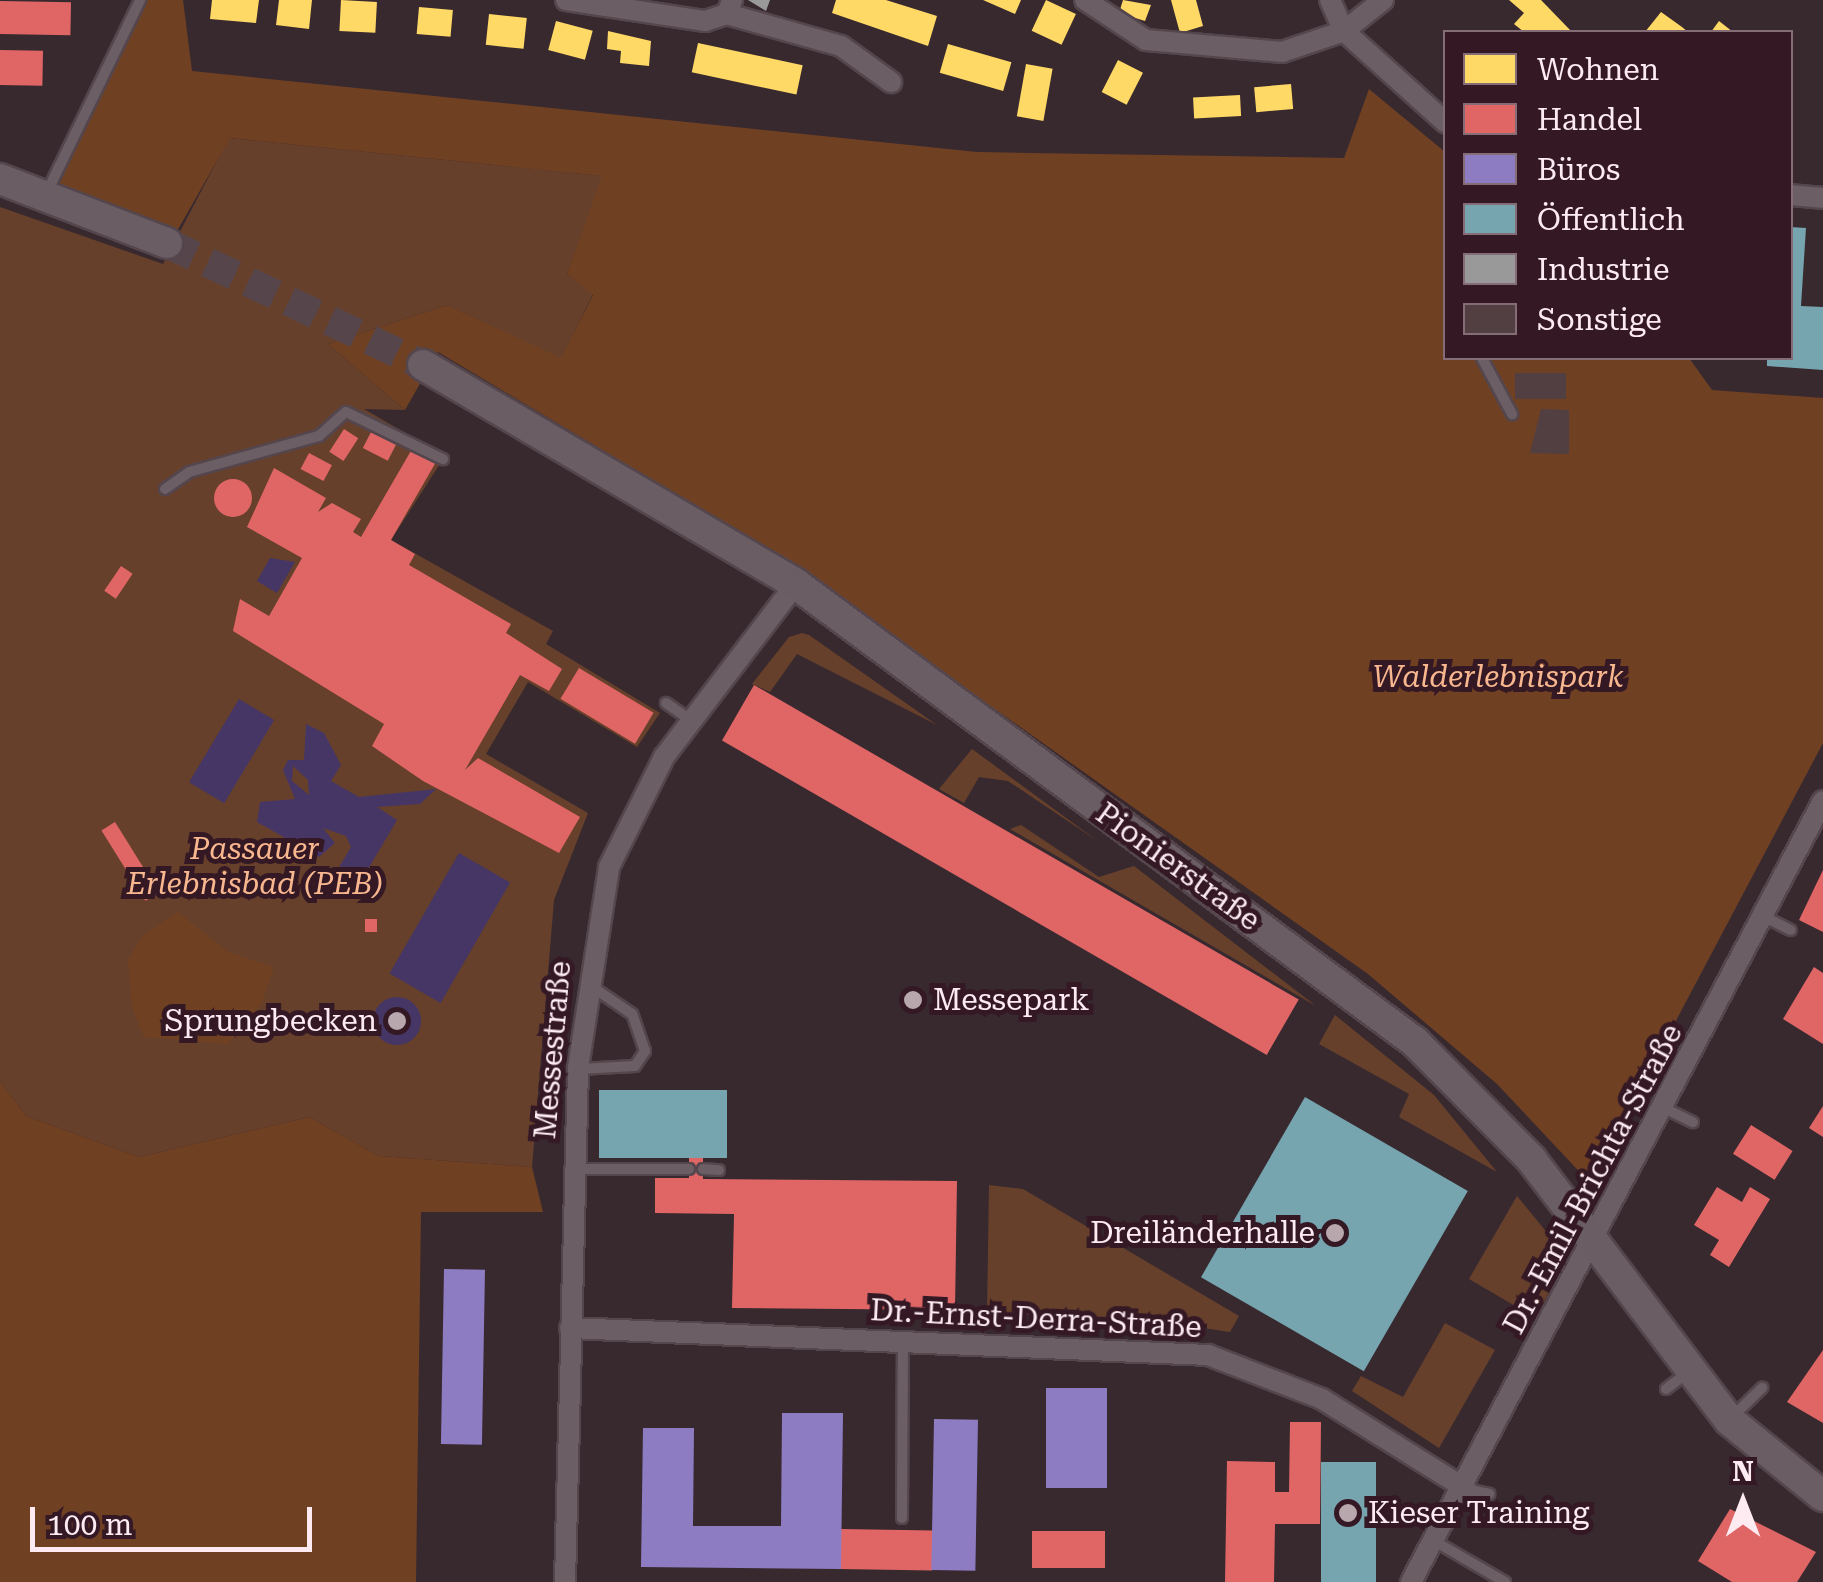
<!DOCTYPE html>
<meta charset="utf-8">
<style>
body{margin:0}
#map{position:relative;width:1823px;height:1582px;overflow:hidden;background:#38292f;font-family:"Roboto Serif",serif}
div>[style]{position:absolute}
[style*='--x']{left:calc(var(--x)*1px);top:calc(var(--y)*1px);width:calc(var(--w)*1px);rotate:calc(var(--a)*1deg)}
.green>*{inset:0;background:#67402b}
.forest>*{inset:0;background:#704023}
.water>*{inset:0;background:#453666;transform-origin:0 0}
.round{border-radius:50%}
.homes>*{inset:0;background:#ffd966;transform-origin:0 0}
.shops>*{inset:0;background:#e06666;transform-origin:0 0}
.offices>*{inset:0;background:#8e7cc3;transform-origin:0 0}
.public>*{inset:0;background:#76a5af;transform-origin:0 0}
.industry>*{inset:0;background:#999}
.building>*{inset:0;background:#513f42;transform-origin:0 0}
.secondary-tunnel>*{height:30px;margin-top:-15px;transform-origin:0;background:repeating-linear-gradient(90deg,#56464c 0 30px,transparent 0 45px)}
.roads{filter:drop-shadow(2px 0 #54464c) drop-shadow(-2px 0 #54464c) drop-shadow(0 2px #54464c) drop-shadow(0 -2px #54464c)}
.lane>*{height:10px;margin:-5px;padding:0 5px;transform-origin:5px;border-radius:5px;background:#6b5e64}
.street>*{height:20px;margin:-10px;padding:0 10px;transform-origin:10px;border-radius:10px;background:#6b5e64}
.secondary>*{height:30px;margin:-15px;padding:0 15px;transform-origin:15px;border-radius:15px;background:#6a5d64}
.dots>*{width:28px;height:28px;translate:-50% -50%;box-sizing:border-box;border:5px solid #341925;border-radius:50%}
span{translate:-50% -50%;white-space:nowrap;text-align:center;line-height:1.15;-webkit-text-stroke:10px #341925;paint-order:stroke}
.park-label{font-size:30px;color:#f9b78f;font-style:italic}
.street-label{font-size:30px;color:#feebf2}
.poi-label{font-size:30px;color:#feebf2}
.left{translate:0 -50%;text-align:left}
.right{translate:-100% -50%;text-align:right}
.legend{position:absolute;left:1443px;top:30px;width:350px;height:330px;box-sizing:border-box;background:#341925;border:2px solid #856d77;margin:0;padding:12px 18px;list-style:none;font-size:30px;color:#feebf2}
.legend li{display:flex;align-items:center;gap:20px;height:50px}
.legend b{width:50px;border:2px solid #856d77}
.north{position:absolute;left:1693px;top:1452px;width:100px;height:100px;-webkit-text-stroke:8px #341925;paint-order:stroke;rotate:0deg;font-size:28px;font-weight:700;line-height:40px;text-align:center;color:#feebf2}
.north::after{content:'';display:block;margin:auto;width:35px;height:45px;background:#feebf2;clip-path:polygon(50% 0,100% 100%,50% 72%,0 100%)}
.scale{position:absolute;left:30px;top:1507px;width:282px;height:45px;box-sizing:border-box;border:5px solid #feebf2;border-top:0;padding-left:12px;font-size:30px;line-height:35px;white-space:nowrap;color:#feebf2;-webkit-text-stroke:8px #341925;paint-order:stroke}
</style>
<div id="map">
<div class="green">
<i style="clip-path:polygon(229px 138px,603px 176px,567px 274px,593px 294px,561px 359px,447px 305px,328px 344px,405px 410px,364px 409px,445px 456px,391px 540px,553px 631px,546px 644px,660px 713px,637px 747px,528px 682px,486px 754px,588px 813px,554px 900px,532px 1167px,379px 1156px,309px 1117px,139px 1157px,26px 1116px,0 1081px,0 207px,163px 264px)"></i>
<i style="clip-path:polygon(802px 633px,809px 635px,937px 725px,797px 654px,770px 692px,752px 684px,789px 637px)"></i>
<i style="clip-path:polygon(972px 749px,1099px 842px,1008px 781px,979px 777px,964px 803px,939px 789px)"></i>
<i style="clip-path:polygon(1021px 825px,1099px 877px,1134px 866px,1316px 1006px,1010px 829px)"></i>
<i style="clip-path:polygon(1335px 1015px,1434px 1095px,1497px 1172px,1399px 1117px,1409px 1094px,1319px 1044px)"></i>
<i style="clip-path:polygon(989px 1185px,1023px 1189px,1239px 1316px,1230px 1332px,1138px 1318px,987px 1314px)"></i>
<i style="clip-path:polygon(1517px 1196px,1567px 1257px,1536px 1318px,1469px 1279px)"></i>
<i style="clip-path:polygon(1445px 1323px,1495px 1350px,1439px 1448px,1352px 1391px,1361px 1376px,1403px 1397px)"></i>
</div>
<div class="forest">
<i style="clip-path:polygon(134px 0,183px 0,192px 71px,977px 152px,1344px 158px,1369px 89px,1445px 152px,1446px 358px,1689px 358px,1712px 390px,1823px 398px,1823px 743px,1590px 1183px,1497px 1084px,1368px 974px,778px 555px,438px 352px,405px 410px,328px 344px,447px 305px,561px 358px,593px 295px,567px 274px,602px 176px,230px 138px,176px 233px,45px 191px)"></i>
<i style="clip-path:polygon(178px 912px,228px 952px,274px 967px,262px 1003px,228px 1044px,144px 1037px,132px 1007px,128px 960px,142px 936px)"></i>
<i style="clip-path:polygon(0 1081px,26px 1116px,139px 1157px,309px 1117px,379px 1156px,532px 1167px,543px 1212px,421px 1212px,416px 1582px,0 1582px)"></i>
</div>
<div class="water">
<i style="clip-path:polygon(270px 558px,295px 562px,277px 593px,257px 581px)"></i>
<i style="left:239px;top:699px;width:41px;height:97px;rotate:31deg"></i>
<i style="clip-path:polygon(evenodd,306px 724px,324px 733px,341px 765px,331px 781px,359px 797px,436px 789px,420px 804px,377px 807px,397px 820px,361px 881px,338px 869px,351px 847px,346px 836px,323px 828px,335px 843px,319px 857px,257px 822px,260px 802px,295px 799px,283px 770px,288px 760px,304px 760px,306px 724px,293px 766px,308px 780px,309px 795px,292px 781px,293px 766px)"></i>
<i style="left:459px;top:853px;width:59px;height:139px;rotate:30deg"></i>
<i class="round" style="left:373px;top:997px;width:48px;height:48px"></i>
</div>
<div class="homes">
<i style="clip-path:polygon(212px 0,259px 0,256px 23px,210px 19px)"></i>
<i style="clip-path:polygon(279px 0,312px 0,309px 29px,276px 25px)"></i>
<i style="left:341px;top:0;width:36px;height:31px;rotate:3deg"></i>
<i style="clip-path:polygon(836px 0,886px 0,937px 16px,928px 46px,832px 13px)"></i>
<i style="clip-path:polygon(983px 0,1021px 0,1015px 14px)"></i>
<i style="left:1046px;top:0;width:33px;height:34px;rotate:25deg"></i>
<i style="clip-path:polygon(1123px 0,1151px 5px,1145px 21px,1119px 13px)"></i>
<i style="clip-path:polygon(1171px 0,1196px 0,1203px 26px,1180px 33px)"></i>
<i style="clip-path:polygon(1509px 0,1541px 0,1572px 32px,1524px 32px,1514px 24px,1524px 13px)"></i>
<i style="left:419px;top:7px;width:34px;height:27px;rotate:5deg"></i>
<i style="clip-path:polygon(1661px 12px,1682px 27px,1688px 32px,1645px 32px)"></i>
<i style="left:489px;top:14px;width:38px;height:31px;rotate:6deg"></i>
<i style="left:556px;top:21px;width:38px;height:30px;rotate:15deg"></i>
<i style="clip-path:polygon(1719px 21px,1733px 32px,1711px 32px)"></i>
<i style="clip-path:polygon(608px 31px,651px 41px,649px 66px,620px 63px,621px 51px,607px 49px)"></i>
<i style="left:698px;top:43px;width:107px;height:30px;rotate:12deg"></i>
<i style="left:948px;top:44px;width:66px;height:30px;rotate:16deg"></i>
<i style="left:1118px;top:60px;width:28px;height:36px;rotate:27deg"></i>
<i style="left:1026px;top:64px;width:27px;height:53px;rotate:10deg"></i>
<i style="left:1291px;top:84px;width:25px;height:37px;rotate:85deg"></i>
<i style="left:1240px;top:95px;width:21px;height:47px;rotate:87deg"></i>
</div>
<div class="shops">
<i style="left:0;top:1px;width:71px;height:33px;rotate:1deg"></i>
<i style="left:0;top:50px;width:43px;height:35px;rotate:1deg"></i>
<i style="left:344px;top:429px;width:17px;height:27px;rotate:33deg"></i>
<i style="left:371px;top:432px;width:28px;height:18px;rotate:27deg"></i>
<i style="clip-path:polygon(412px 449px,436px 462px,391px 540px,415px 554px,409px 565px,511px 624px,506px 633px,562px 669px,549px 691px,520px 675px,465px 770px,478px 758px,580px 817px,559px 853px,423px 781px,372px 746px,384px 724px,233px 631px,240px 599px,269px 616px,302px 558px,247px 527px,274px 468px,326px 498px,318px 512px,332px 503px,361px 519px,353px 532px,361px 537px)"></i>
<i style="left:309px;top:453px;width:26px;height:18px;rotate:28deg"></i>
<i class="round" style="left:214px;top:479px;width:38px;height:38px"></i>
<i style="left:121px;top:566px;width:14px;height:30px;rotate:34deg"></i>
<i style="left:579px;top:668px;width:87px;height:36px;rotate:31deg"></i>
<i style="left:754px;top:685px;width:629px;height:64px;rotate:30deg"></i>
<i style="left:115px;top:822px;width:83px;height:16px;rotate:58deg"></i>
<i style="clip-path:polygon(1823px 870px,1823px 932px,1799px 920px)"></i>
<i style="left:365px;top:919px;width:12px;height:13px"></i>
<i style="clip-path:polygon(1814px 967px,1823px 973px,1823px 1044px,1783px 1019px)"></i>
<i style="clip-path:polygon(1823px 1106px,1823px 1137px,1809px 1128px)"></i>
<i style="left:1751px;top:1125px;width:49px;height:34px;rotate:32deg"></i>
<i style="clip-path:polygon(689px 1158px,703px 1158px,703px 1179px,957px 1181px,955px 1310px,732px 1308px,734px 1214px,655px 1213px,655px 1178px,689px 1178px)"></i>
<i style="clip-path:polygon(1717px 1187px,1742px 1202px,1750px 1187px,1770px 1199px,1729px 1267px,1710px 1255px,1719px 1240px,1694px 1225px)"></i>
<i style="clip-path:polygon(1823px 1350px,1823px 1423px,1787px 1402px)"></i>
<i style="clip-path:polygon(1290px 1422px,1321px 1422px,1320px 1524px,1275px 1524px,1274px 1582px,1225px 1582px,1227px 1461px,1275px 1462px,1275px 1492px,1289px 1492px)"></i>
<i style="clip-path:polygon(1730px 1509px,1816px 1552px,1797px 1582px,1732px 1582px,1698px 1561px)"></i>
<i style="left:841px;top:1529px;width:92px;height:40px;rotate:1deg"></i>
<i style="left:1032px;top:1531px;width:73px;height:37px"></i>
</div>
<div class="offices">
<i style="left:444px;top:1269px;width:41px;height:175px;rotate:1deg"></i>
<i style="left:1046px;top:1388px;width:61px;height:100px"></i>
<i style="clip-path:polygon(782px 1413px,843px 1413px,841px 1569px,641px 1567px,643px 1428px,694px 1428px,693px 1526px,781px 1526px)"></i>
<i style="left:934px;top:1419px;width:44px;height:151px;rotate:1deg"></i>
</div>
<div class="public">
<i style="clip-path:polygon(1790px 227px,1806px 228px,1801px 306px,1823px 307px,1823px 370px,1767px 366px,1767px 358px,1790px 358px)"></i>
<i style="left:599px;top:1090px;width:128px;height:68px"></i>
<i style="left:1305px;top:1097px;width:188px;height:208px;rotate:30deg"></i>
<i style="left:1321px;top:1462px;width:55px;height:120px"></i>
</div>
<div class="industry">
<i style="clip-path:polygon(748px 0,770px 0,766px 11px)"></i>
</div>
<div class="building">
<i style="left:1515px;top:373px;width:51px;height:26px"></i>
<i style="clip-path:polygon(1541px 409px,1569px 410px,1569px 454px,1530px 453px)"></i>
</div>
<div class="secondary-tunnel">
<i style="--x:167;--y:243;--w:284;--a:25.5"></i>
</div>
<div class="roads">
<div class="lane">
<i style="--x:46;--y:194;--w:216;--a:-64.1"></i>
<i style="--x:1482;--y:358;--w:64;--a:61.8"></i>
<i style="--x:165;--y:489;--w:29;--a:-35"></i>
<i style="--x:189;--y:472;--w:135;--a:-15.5"></i>
<i style="--x:319;--y:436;--w:36;--a:-42"></i>
<i style="--x:346;--y:412;--w:108;--a:25.9"></i>
<i style="--x:666;--y:703;--w:28;--a:35"></i>
<i style="--x:1763;--y:916;--w:31;--a:27"></i>
<i style="--x:579;--y:1069;--w:56;--a:-3.1"></i>
<i style="--x:635;--y:1066;--w:18;--a:-56"></i>
<i style="--x:645;--y:1051;--w:39;--a:-109"></i>
<i style="--x:632;--y:1014;--w:53;--a:-145.7"></i>
<i style="--x:1666;--y:1109;--w:30;--a:26"></i>
<i style="--x:575;--y:1169;--w:114;--a:0"></i>
<i style="--x:703;--y:1169;--w:16;--a:4"></i>
<i style="--x:1666;--y:1389;--w:26;--a:-37"></i>
<i style="--x:1730;--y:1419;--w:45;--a:-44.1"></i>
<i style="--x:1466;--y:1489;--w:24;--a:12"></i>
<i style="--x:902;--y:1518;--w:175;--a:-89.7"></i>
<i style="--x:1436;--y:1542;--w:80;--a:30.1"></i>
</div>
<div class="street">
<i style="--x:566;--y:0;--w:141;--a:8.6"></i>
<i style="--x:705;--y:21;--w:23;--a:-18"></i>
<i style="--x:727;--y:14;--w:15;--a:-70"></i>
<i style="--x:1085;--y:0;--w:73;--a:33.3"></i>
<i style="--x:1146;--y:40;--w:137;--a:5"></i>
<i style="--x:1282;--y:52;--w:65;--a:-18.7"></i>
<i style="--x:1344;--y:31;--w:50;--a:-38.5"></i>
<i style="--x:1330;--y:0;--w:34;--a:66"></i>
<i style="--x:1344;--y:31;--w:137;--a:42"></i>
<i style="--x:727;--y:14;--w:118;--a:15.7"></i>
<i style="--x:841;--y:46;--w:62;--a:35.8"></i>
<i style="--x:1790;--y:195;--w:33;--a:5"></i>
<i style="--x:570;--y:1328;--w:639;--a:2.42"></i>
<i style="--x:1208;--y:1355;--w:122;--a:21.1"></i>
<i style="--x:1322;--y:1399;--w:170;--a:32"></i>
<i style="--x:565;--y:1582;--w:514;--a:-88.55"></i>
<i style="--x:578;--y:1068;--w:203;--a:-81.2"></i>
<i style="--x:609;--y:867;--w:123;--a:-63.4"></i>
<i style="--x:664;--y:757;--w:218;--a:-52.7"></i>
<i style="--x:1411;--y:1582;--w:883;--a:-62.19"></i>
</div>
<div class="secondary">
<i style="--x:0;--y:179;--w:179;--a:21"></i>
<i style="--x:423;--y:365;--w:433;--a:30.4"></i>
<i style="--x:796;--y:584;--w:770;--a:36.5"></i>
<i style="--x:1415;--y:1042;--w:165;--a:45.2"></i>
<i style="--x:1531;--y:1159;--w:328;--a:52.8"></i>
<i style="--x:1729;--y:1420;--w:121;--a:39"></i>
</div>
</div>
<div class="dots">
<i style="left:913px;top:1000px;background:#b9a7ae"></i>
<i style="left:397px;top:1021px;background:#b9a7ae"></i>
<i style="left:1335px;top:1233px;background:#b9a7ae"></i>
<i style="left:1348px;top:1513px;background:#b9a7ae"></i>
</div>
<div class="park-label">
<span style="left:1498px;top:677px">Walderlebnispark</span>
<span style="left:255px;top:866px">Passauer<br>Erlebnisbad (PEB)</span>
</div>
<div class="street-label">
<span style="left:1178px;top:867px;rotate:36deg">Pionierstraße</span>
<span style="left:553px;top:1050px;rotate:-85deg">Messestraße</span>
<span style="left:1593px;top:1179px;rotate:-62deg">Dr.-Emil-Brichta-Straße</span>
<span style="left:1036px;top:1319px;rotate:3deg">Dr.-Ernst-Derra-Straße</span>
</div>
<div class="poi-label">
<span class="left" style="left:933px;top:1000px">Messepark</span>
<span class="right" style="left:377px;top:1021px">Sprungbecken</span>
<span class="right" style="left:1315px;top:1233px">Dreiländerhalle</span>
<span class="left" style="left:1368px;top:1513px">Kieser Training</span>
</div>
<ul class="legend">
<li><b style="height:28px;background:#ffd966"></b>Wohnen</li>
<li><b style="height:28px;background:#e06666"></b>Handel</li>
<li><b style="height:28px;background:#8e7cc3"></b>Büros</li>
<li><b style="height:28px;background:#76a5af"></b>Öffentlich</li>
<li><b style="height:28px;background:#999"></b>Industrie</li>
<li><b style="height:28px;background:#513f42"></b>Sonstige</li>
</ul>
<div class="north">N</div>
<div class="scale">100 m</div>
</div>
